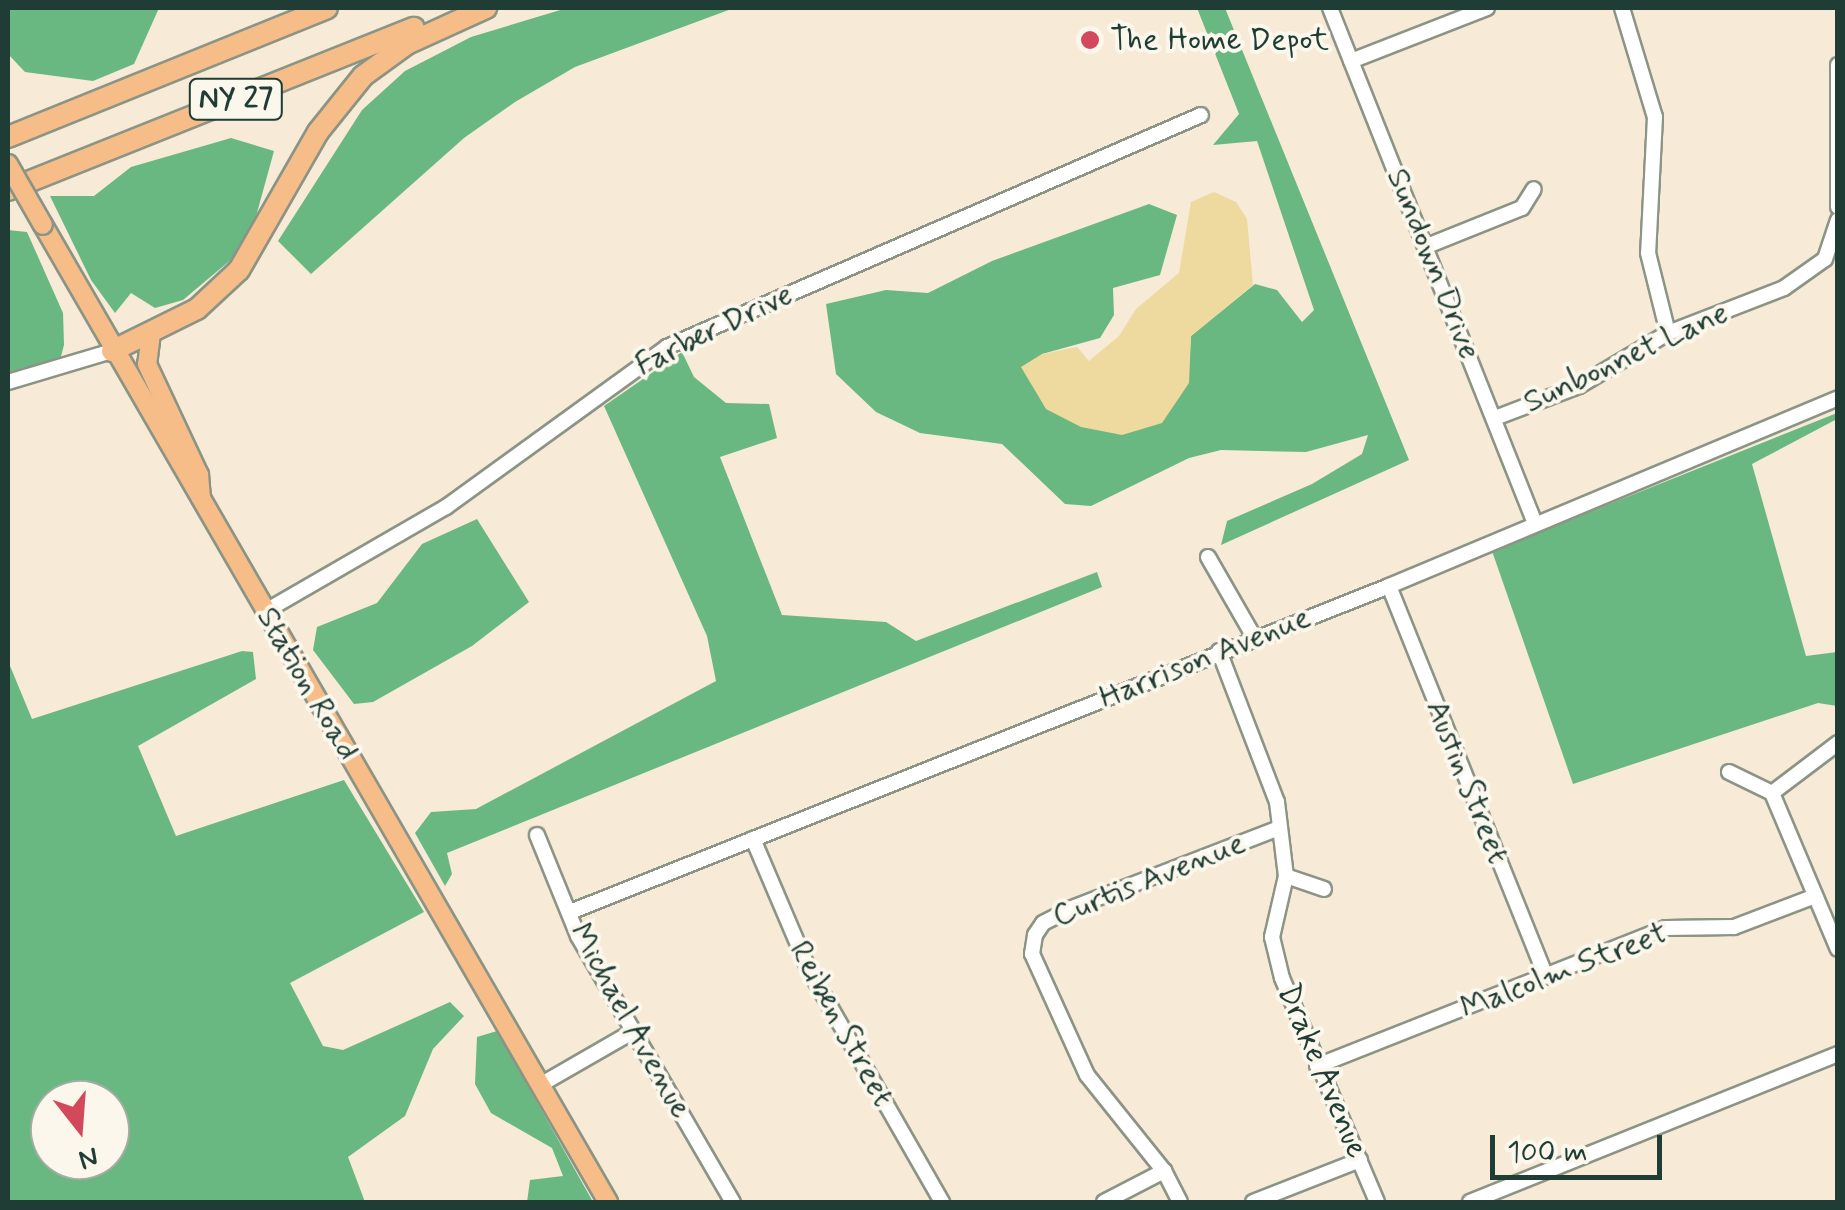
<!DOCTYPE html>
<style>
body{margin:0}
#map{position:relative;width:1845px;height:1210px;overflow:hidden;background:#f7ead6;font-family:Mynerve,sans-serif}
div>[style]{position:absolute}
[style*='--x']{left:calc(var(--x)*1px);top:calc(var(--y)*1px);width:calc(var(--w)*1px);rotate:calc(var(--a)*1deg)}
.forest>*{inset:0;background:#6ab881}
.sand>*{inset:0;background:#eeda9e}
.roads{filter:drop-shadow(2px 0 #8b9485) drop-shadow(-2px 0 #8b9485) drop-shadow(0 2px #8b9485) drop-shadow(0 -2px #8b9485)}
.minor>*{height:14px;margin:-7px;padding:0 7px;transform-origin:7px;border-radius:7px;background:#fff}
.major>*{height:18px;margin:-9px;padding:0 9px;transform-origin:9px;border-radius:9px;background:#f7bd88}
.highway>*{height:20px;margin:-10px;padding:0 10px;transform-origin:10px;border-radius:10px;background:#f7bd88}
.bridges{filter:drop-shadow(2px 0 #8b9485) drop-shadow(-2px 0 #8b9485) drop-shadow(0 2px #8b9485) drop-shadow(0 -2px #8b9485)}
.major-bridge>*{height:18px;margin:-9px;padding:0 9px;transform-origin:9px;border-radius:9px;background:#f7bd88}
.dots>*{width:28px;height:28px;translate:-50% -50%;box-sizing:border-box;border:5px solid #fbf7ec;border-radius:50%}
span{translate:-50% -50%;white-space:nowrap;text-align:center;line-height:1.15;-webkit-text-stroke:8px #fbf7ec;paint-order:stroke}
.shield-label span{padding:2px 8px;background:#fbf7ec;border:2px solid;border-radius:8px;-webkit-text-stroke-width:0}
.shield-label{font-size:30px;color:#1f3d34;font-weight:700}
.poi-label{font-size:32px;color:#1f3d34}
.left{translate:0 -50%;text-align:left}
.street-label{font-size:32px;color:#1f3d34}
.frame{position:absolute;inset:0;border:10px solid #1f3d34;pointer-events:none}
.north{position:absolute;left:30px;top:1080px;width:100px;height:100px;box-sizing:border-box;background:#fbf7ec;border:2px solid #a3ada2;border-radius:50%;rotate:163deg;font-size:28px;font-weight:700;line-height:40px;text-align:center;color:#1f3d34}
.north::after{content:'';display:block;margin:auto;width:35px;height:45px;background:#d1495b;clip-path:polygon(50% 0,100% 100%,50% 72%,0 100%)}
.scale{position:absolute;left:1490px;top:1135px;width:172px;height:45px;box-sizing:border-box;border:5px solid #1f3d34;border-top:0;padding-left:12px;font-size:30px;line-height:35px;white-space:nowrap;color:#1f3d34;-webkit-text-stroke:8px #fbf7ec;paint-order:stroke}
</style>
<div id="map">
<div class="forest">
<i style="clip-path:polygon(8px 8px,159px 8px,134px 64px,93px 81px,25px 72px,8px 54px)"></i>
<i style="clip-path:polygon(567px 8px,734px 8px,575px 67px,515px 102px,464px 138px,311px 274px,278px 241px,362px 110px,405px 71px,471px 37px)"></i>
<i style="clip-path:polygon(1197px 8px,1225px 8px,1409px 460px,1221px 545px,1227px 521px,1312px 484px,1362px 454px,1368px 435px,1306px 452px,1221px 450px,1189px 458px,1091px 506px,1065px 504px,1002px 444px,920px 433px,876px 412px,836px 374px,826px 304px,886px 290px,928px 293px,992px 261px,1149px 204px,1177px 215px,1160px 275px,1113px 288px,1114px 315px,1100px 338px,1042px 354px,1188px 383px,1191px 336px,1255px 284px,1277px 290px,1302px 322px,1314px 310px,1257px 141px,1213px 145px,1239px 114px)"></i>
<i style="clip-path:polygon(231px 138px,274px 151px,252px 231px,233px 258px,183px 300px,155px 308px,131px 293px,115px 313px,91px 280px,50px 196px,94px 196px,131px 167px)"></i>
<i style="clip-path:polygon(8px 230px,27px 232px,63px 313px,64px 345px,60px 360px,8px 372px)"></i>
<i style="clip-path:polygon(682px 352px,694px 377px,726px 403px,769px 404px,777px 438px,720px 457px,782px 615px,886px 622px,916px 641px,1097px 572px,1102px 587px,447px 853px,452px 874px,445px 886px,415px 833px,431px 812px,476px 809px,716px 681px,707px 636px,604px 406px)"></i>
<i style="clip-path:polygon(1837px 413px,1837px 419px,1752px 464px,1806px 656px,1837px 652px,1837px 706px,1818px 703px,1573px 784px,1492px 551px)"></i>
<i style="clip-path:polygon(477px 519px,529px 602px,472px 646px,373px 702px,354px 704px,313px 650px,317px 627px,377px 603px,422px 544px)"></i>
<i style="clip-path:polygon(evenodd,242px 651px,253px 652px,256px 679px,138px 746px,176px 836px,344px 780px,424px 912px,290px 983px,323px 1046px,343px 1050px,450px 1002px,464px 1016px,433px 1049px,405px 1116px,348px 1157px,365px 1202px,8px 1202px,8px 661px,32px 719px,242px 651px,50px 1100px,110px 1100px,110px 1160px,50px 1160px,50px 1100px)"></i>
<i style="clip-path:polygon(497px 1031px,593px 1202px,527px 1202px,530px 1180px,563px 1176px,552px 1148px,491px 1113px,475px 1084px,477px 1037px)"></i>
</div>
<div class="sand">
<i style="clip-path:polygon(1214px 192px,1236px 202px,1247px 219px,1253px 285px,1191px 336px,1189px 383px,1162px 423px,1122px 435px,1081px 427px,1046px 409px,1021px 367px,1042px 354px,1077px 347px,1089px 361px,1119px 336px,1136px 309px,1179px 273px,1191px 202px)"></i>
</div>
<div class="roads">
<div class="minor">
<i style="--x:1330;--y:8;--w:552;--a:68.31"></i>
<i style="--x:1622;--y:8;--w:114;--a:73.2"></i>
<i style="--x:1655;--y:117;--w:136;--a:92.9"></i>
<i style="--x:1648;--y:253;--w:82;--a:76"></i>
<i style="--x:1351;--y:61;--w:146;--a:-21.3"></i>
<i style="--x:1838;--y:65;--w:142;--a:90"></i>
<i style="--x:1427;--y:246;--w:102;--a:-21.8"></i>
<i style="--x:1522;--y:208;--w:22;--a:-58"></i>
<i style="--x:8;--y:382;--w:109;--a:-16.6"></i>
<i style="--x:1495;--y:418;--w:90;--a:-20.9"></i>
<i style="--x:1579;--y:386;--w:104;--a:-30.8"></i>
<i style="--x:1668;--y:333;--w:124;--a:-21.2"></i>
<i style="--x:1784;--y:288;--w:50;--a:-35.3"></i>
<i style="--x:1825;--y:259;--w:41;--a:-71.6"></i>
<i style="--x:1208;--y:557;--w:92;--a:60.1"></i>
<i style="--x:1389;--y:586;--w:421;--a:68.1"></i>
<i style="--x:264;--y:612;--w:210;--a:-30"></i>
<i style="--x:446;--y:507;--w:273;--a:-35.9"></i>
<i style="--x:667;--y:347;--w:582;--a:-23.48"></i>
<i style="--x:1219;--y:651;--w:162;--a:69"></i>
<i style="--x:1277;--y:802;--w:75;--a:83.1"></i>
<i style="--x:1286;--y:876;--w:63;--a:102.9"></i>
<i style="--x:1272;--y:937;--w:42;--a:76.3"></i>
<i style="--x:1282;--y:978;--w:243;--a:67"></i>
<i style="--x:1729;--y:772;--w:48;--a:26"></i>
<i style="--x:1772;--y:793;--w:169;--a:67.1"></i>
<i style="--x:1772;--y:793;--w:83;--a:-37.1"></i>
<i style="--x:537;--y:835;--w:109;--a:67.9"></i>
<i style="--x:578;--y:936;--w:308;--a:59.8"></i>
<i style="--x:753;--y:839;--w:140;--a:66.9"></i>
<i style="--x:808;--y:968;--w:270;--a:60.2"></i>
<i style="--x:1286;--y:876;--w:40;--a:18.9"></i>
<i style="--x:570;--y:912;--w:881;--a:-21.7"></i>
<i style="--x:1389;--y:586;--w:487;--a:-22.7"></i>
<i style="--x:1317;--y:1066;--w:375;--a:-21.6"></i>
<i style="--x:1666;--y:928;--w:68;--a:-0.8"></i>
<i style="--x:1734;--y:927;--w:87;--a:-20.9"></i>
<i style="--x:540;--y:1085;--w:108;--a:-29.9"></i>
<i style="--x:1104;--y:1202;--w:68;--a:-27.3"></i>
<i style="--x:1180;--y:1202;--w:35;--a:-117"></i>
<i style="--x:1164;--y:1171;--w:123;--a:-128.7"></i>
<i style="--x:1087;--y:1075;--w:133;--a:-114.4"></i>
<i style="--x:1032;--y:954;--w:19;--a:-81"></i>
<i style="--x:1035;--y:935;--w:14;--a:-56"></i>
<i style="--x:1043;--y:923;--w:33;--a:-27"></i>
<i style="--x:1072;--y:908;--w:222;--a:-21.1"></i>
<i style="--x:1253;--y:1202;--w:115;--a:-21.4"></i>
<i style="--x:1470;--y:1202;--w:397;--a:-21.9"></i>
</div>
<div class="major">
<i style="--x:43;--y:225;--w:1129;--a:59.96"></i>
<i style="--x:151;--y:333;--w:31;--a:97"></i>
<i style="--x:147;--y:364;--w:123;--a:64.9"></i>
<i style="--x:199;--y:475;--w:23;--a:85"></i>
</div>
<div class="highway">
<i style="--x:8;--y:137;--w:344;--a:-22"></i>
<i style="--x:8;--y:190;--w:437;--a:-21.8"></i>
<i style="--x:112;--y:351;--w:95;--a:-26.3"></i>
<i style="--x:197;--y:309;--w:57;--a:-42.9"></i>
<i style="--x:239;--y:270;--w:159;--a:-60.2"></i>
<i style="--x:318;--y:132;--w:72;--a:-51.2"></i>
<i style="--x:363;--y:76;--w:54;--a:-36"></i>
<i style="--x:407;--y:44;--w:87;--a:-24.5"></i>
</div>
</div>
<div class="bridges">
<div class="major-bridge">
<i style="--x:8;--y:164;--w:70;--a:60.2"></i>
</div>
</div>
<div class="dots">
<i style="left:1090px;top:40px;background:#d1495b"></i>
</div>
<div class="shield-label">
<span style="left:236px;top:99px">NY 27</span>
</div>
<div class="poi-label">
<span class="left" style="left:1110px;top:40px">The Home Depot</span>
</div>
<div class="street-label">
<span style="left:1433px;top:264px;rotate:68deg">Sundown Drive</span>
<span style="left:714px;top:330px;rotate:-26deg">Farber Drive</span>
<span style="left:1626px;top:358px;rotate:-25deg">Sunbonnet Lane</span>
<span style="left:1205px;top:658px;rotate:-22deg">Harrison Avenue</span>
<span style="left:307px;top:684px;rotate:60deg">Station Road</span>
<span style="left:1467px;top:782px;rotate:68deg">Austin Street</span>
<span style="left:1149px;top:880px;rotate:-22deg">Curtis Avenue</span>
<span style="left:1564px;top:971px;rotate:-21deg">Malcolm Street</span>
<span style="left:630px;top:1021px;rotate:61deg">Michael Avenue</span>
<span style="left:841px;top:1024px;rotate:61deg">Reiben Street</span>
<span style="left:1322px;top:1071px;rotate:67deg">Drake Avenue</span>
</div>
<div class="frame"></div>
<div class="north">N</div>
<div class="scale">100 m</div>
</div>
